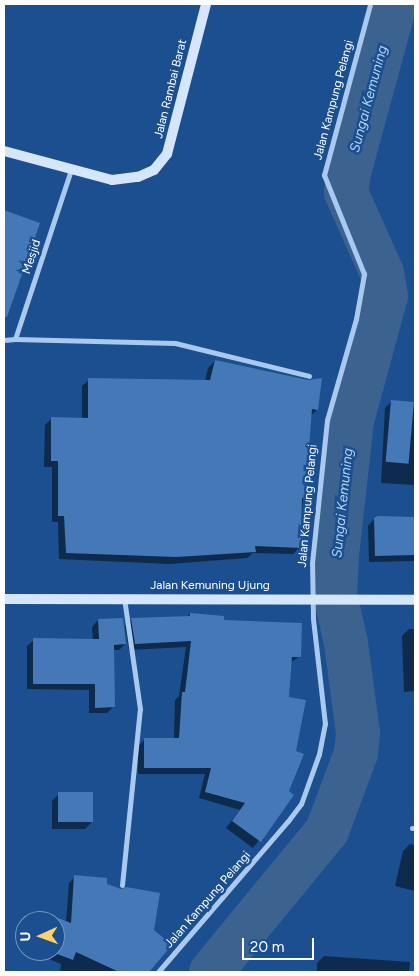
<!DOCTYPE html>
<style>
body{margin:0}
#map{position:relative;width:419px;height:976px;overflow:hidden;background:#1b4f8f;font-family:Figtree,sans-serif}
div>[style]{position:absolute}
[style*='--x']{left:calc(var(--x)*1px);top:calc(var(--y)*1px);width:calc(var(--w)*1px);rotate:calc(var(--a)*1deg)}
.shadow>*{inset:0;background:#0007}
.river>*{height:44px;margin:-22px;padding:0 22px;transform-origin:22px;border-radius:22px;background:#3c6290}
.building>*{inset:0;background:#4478b7;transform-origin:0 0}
.street>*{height:5px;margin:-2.5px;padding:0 2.5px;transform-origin:2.5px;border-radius:2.5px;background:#a9c9ee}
.secondary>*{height:10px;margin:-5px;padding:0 5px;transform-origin:5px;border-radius:5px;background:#d6e6fa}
span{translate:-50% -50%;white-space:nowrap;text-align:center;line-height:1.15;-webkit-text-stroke:5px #1b4f8f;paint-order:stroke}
.street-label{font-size:12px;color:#fff}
.water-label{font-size:14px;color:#b5d3f5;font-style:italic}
.frame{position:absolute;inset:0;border:5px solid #fff;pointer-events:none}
.north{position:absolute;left:15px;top:911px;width:50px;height:50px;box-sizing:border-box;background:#1b4f8f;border:1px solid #7695bc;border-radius:50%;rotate:268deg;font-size:14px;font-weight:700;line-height:20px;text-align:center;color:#fff}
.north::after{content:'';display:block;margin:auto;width:18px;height:22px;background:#ffd166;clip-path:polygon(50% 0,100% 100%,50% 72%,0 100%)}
.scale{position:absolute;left:242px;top:938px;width:72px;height:22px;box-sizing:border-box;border:2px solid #fff;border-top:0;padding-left:6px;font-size:15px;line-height:18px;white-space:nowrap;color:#fff;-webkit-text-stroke:4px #1b4f8f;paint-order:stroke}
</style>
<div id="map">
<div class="shadow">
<i style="clip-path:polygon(4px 212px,38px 224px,4px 315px)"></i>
<i style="clip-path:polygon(215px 361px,317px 410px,310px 416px,300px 547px,293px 554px,253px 553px,247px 558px,169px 564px,59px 559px,58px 522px,52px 522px,52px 467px,44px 467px,45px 425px,51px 419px,82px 419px,82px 386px,89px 380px,205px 381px,208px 368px)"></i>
<i style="clip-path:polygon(392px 401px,415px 403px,415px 485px,381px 483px,385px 408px)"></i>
<i style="clip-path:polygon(374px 519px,415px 519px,415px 561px,369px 562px,368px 526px)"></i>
<i style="clip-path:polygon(190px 614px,222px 621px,300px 656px,290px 663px,288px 698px,287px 791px,292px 795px,253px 848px,226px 828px,240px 810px,199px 798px,205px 774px,138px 774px,138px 746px,145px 739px,174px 739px,175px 700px,179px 696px,186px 647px,129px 650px,125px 626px,132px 619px,187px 617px)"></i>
<i style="clip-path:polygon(98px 620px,125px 644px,119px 650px,112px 650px,113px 707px,107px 713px,89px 713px,89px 690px,27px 689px,27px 646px,34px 640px,93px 640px,92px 627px)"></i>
<i style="clip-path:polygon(409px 629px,415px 629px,415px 691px,404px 692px,402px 636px)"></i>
<i style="clip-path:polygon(59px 794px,92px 822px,85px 829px,52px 829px,52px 801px)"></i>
<i style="clip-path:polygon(410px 844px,415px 845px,415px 891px,395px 886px,403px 851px)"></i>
<i style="clip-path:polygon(75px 877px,105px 885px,170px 945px,148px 972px,60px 972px,61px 964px,37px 954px,38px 951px,55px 951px,55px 921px,50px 921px,54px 918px,66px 922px,69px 883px)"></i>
<i style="clip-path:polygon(324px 956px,410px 962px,409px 972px,317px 972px,317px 963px)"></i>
</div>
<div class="river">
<i style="--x:211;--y:972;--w:183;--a:-50.6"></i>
<i style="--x:327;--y:831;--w:83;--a:-69.6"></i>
<i style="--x:356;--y:753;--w:20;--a:-84"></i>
<i style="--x:358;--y:733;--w:91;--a:-97.6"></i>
<i style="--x:346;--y:643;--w:50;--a:-102.7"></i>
<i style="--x:335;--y:594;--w:39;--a:-87"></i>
<i style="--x:337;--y:555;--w:135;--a:-83.6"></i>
<i style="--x:352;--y:421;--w:130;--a:-74.8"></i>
<i style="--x:386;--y:296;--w:23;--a:-100"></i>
<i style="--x:382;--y:273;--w:89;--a:-114"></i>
<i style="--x:346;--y:192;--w:19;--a:-81"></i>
<i style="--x:349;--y:173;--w:175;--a:-74.8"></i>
</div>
<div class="building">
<i style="clip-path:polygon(4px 210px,40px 223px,7px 317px,4px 317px)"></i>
<i style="clip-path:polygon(215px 360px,308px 380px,322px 378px,318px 410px,312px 409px,305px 498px,302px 498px,301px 548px,255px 546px,256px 552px,176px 557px,66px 553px,64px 516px,58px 516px,58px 461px,51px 461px,51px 417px,88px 418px,88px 378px,210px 380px)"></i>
<i style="left:391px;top:400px;width:23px;height:62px;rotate:5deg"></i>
<i style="clip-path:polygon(378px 516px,415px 517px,415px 555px,375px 556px,374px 518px)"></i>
<i style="clip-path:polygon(190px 613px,224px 616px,224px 620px,302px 623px,301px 657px,292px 657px,289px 697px,306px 700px,296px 751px,304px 754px,289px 791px,294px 795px,261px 842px,232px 821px,245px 803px,205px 792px,211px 768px,144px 768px,144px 738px,179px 738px,182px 692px,185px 692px,191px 641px,135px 644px,131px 618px,190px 616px)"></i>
<i style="clip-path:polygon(123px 618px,126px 644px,114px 645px,115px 707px,95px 708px,95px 684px,33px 684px,33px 638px,99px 639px,98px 619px)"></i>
<i style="left:93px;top:792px;width:30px;height:35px;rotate:90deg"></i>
<i style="clip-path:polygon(74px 875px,107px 878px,107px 884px,121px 889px,126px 887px,160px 893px,154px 930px,172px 945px,149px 972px,119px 972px,76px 952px,73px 960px,49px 951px,55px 951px,53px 916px,71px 923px)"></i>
</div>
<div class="street">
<i style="--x:15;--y:339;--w:160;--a:1.4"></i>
<i style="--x:175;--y:343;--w:138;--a:13.8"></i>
<i style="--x:4;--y:340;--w:11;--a:-5"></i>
<i style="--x:15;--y:339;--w:178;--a:-71.7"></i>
<i style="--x:412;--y:828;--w:3;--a:0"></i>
<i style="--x:122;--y:885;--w:177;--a:-84.2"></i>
<i style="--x:140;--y:709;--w:112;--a:-98.2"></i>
<i style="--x:158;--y:972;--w:199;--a:-49.3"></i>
<i style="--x:288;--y:821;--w:21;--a:-53"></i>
<i style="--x:301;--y:804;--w:53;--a:-70.2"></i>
<i style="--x:319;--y:754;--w:31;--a:-79"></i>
<i style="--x:325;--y:724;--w:107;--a:-96.5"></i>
<i style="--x:313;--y:618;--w:55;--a:-91"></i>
<i style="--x:312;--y:563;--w:144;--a:-84"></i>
<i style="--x:327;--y:420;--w:105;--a:-74"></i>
<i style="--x:356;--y:319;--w:46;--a:-79.9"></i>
<i style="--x:364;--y:274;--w:107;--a:-112"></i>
<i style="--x:324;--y:175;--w:177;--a:-74.9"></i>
</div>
<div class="secondary">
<i style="--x:4;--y:151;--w:112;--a:15"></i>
<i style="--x:112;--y:180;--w:26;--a:-7"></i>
<i style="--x:138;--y:177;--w:17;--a:-24"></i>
<i style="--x:154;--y:170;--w:21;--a:-51"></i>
<i style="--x:167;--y:154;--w:155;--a:-75.4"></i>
<i style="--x:4;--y:599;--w:411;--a:0.1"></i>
</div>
<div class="street-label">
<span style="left:171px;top:89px;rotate:-76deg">Jalan Rambai Barat</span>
<span style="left:334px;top:100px;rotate:-75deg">Jalan Kampung Pelangi</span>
<span style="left:32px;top:257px;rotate:-72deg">Mesjid</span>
<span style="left:308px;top:506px;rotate:-85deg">Jalan Kampung Pelangi</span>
<span style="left:210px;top:586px">Jalan Kemuning Ujung</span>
<span style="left:208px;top:900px;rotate:-49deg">Jalan Kampung Pelangi</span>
</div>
<div class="water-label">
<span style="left:369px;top:99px;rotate:-75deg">Sungai Kemuning</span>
<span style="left:343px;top:503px;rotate:-84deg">Sungai Kemuning</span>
</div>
<div class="frame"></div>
<div class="north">U</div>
<div class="scale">20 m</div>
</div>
